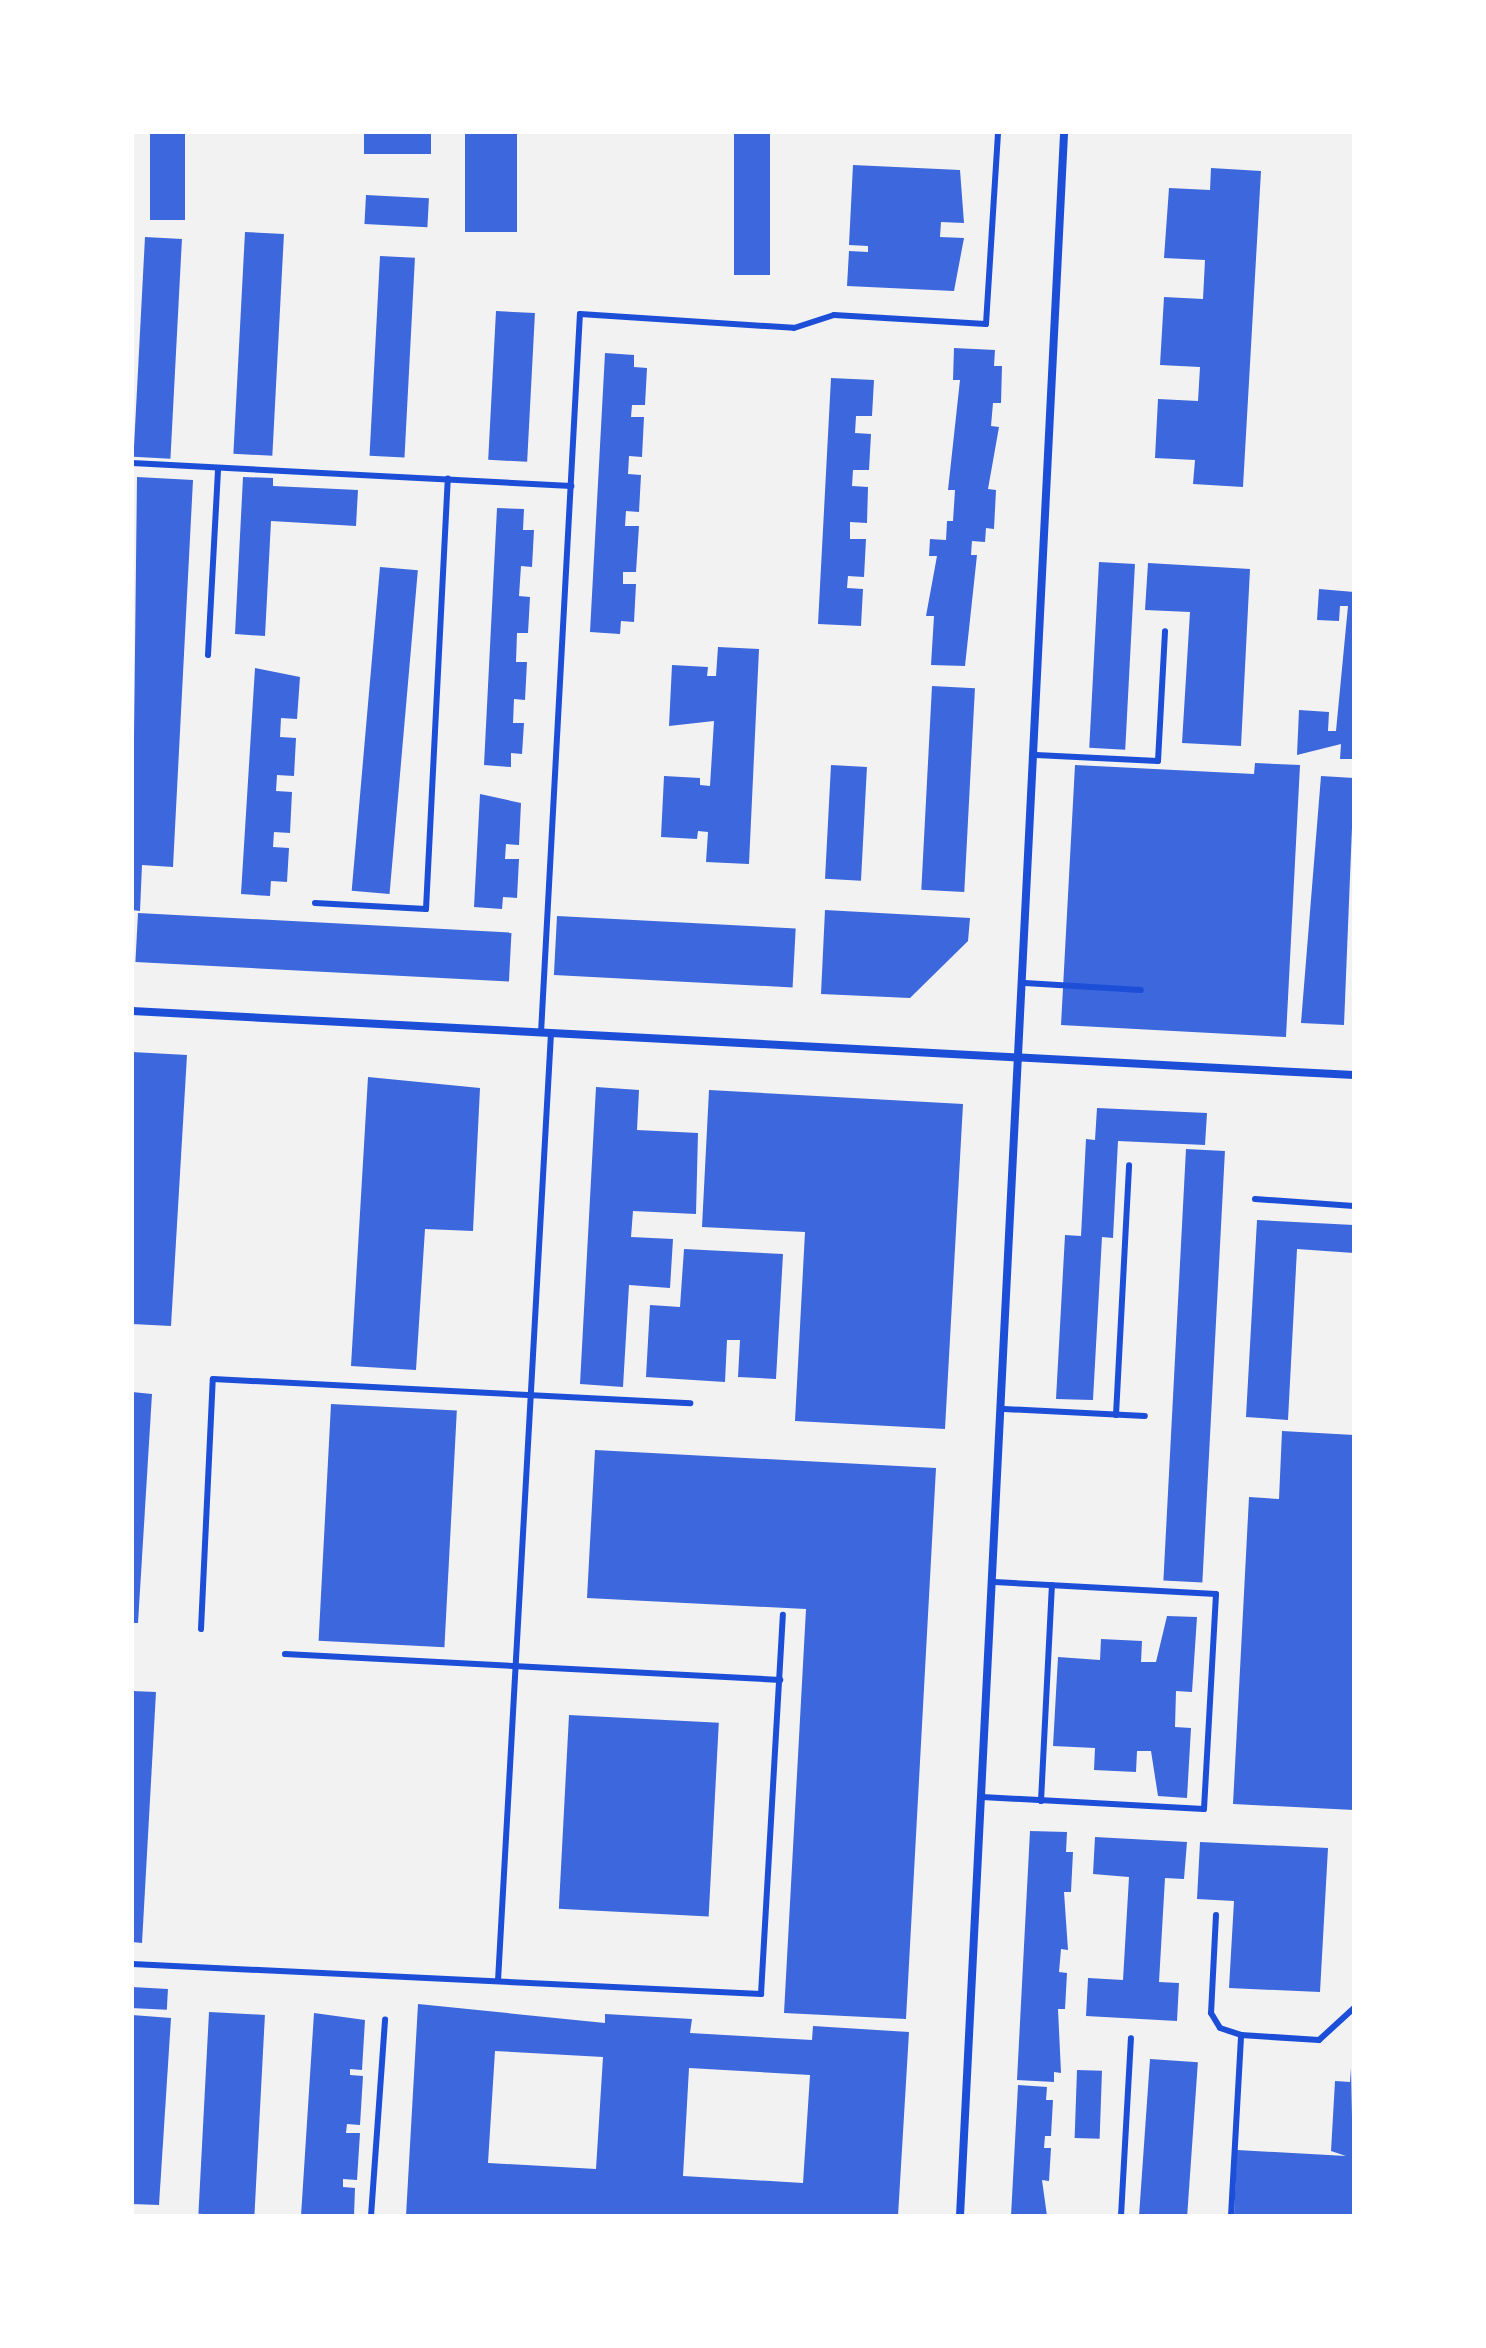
<!DOCTYPE html>
<style>
body{margin:0}
#map{position:relative;width:1486px;height:2348px;overflow:hidden;background:#f2f2f2;font-family:Arial,sans-serif}
div>[style]{position:absolute}
[style*='--x']{left:calc(var(--x)*1px);top:calc(var(--y)*1px);width:calc(var(--w)*1px);rotate:calc(var(--a)*1deg)}
.building>*{inset:0;background:#3d67dc;transform-origin:0 0}
.service>*{height:6px;margin:-3px;padding:0 3px;transform-origin:3px;border-radius:3px;background:#1d4ed8}
.minor>*{height:8px;margin:-4px;padding:0 4px;transform-origin:4px;border-radius:4px;background:#1d4ed8}
span{translate:-50% -50%;white-space:nowrap;text-align:center;line-height:1.15;-webkit-text-stroke:8px #fff;paint-order:stroke}
.frame{position:absolute;inset:0;border:134px solid #fff;pointer-events:none}
</style>
<div id="map">
<div class="building">
<i style="left:150px;top:132px;width:35px;height:88px"></i>
<i style="left:364px;top:132px;width:67px;height:22px"></i>
<i style="left:465px;top:132px;width:52px;height:100px"></i>
<i style="left:734px;top:132px;width:36px;height:143px"></i>
<i style="clip-path:polygon(853px 165px,960px 170px,964px 223px,941px 222px,940px 237px,964px 238px,954px 291px,847px 286px,849px 251px,868px 252px,868px 246px,849px 245px)"></i>
<i style="clip-path:polygon(1211px 168px,1261px 171px,1243px 487px,1193px 484px,1195px 460px,1155px 458px,1158px 399px,1198px 401px,1200px 367px,1160px 365px,1164px 297px,1203px 299px,1205px 260px,1164px 258px,1169px 188px,1210px 190px)"></i>
<i style="left:366px;top:195px;width:63px;height:29px;rotate:3deg"></i>
<i style="left:245px;top:232px;width:39px;height:222px;rotate:3deg"></i>
<i style="left:145px;top:237px;width:37px;height:220px;rotate:3deg"></i>
<i style="left:380px;top:256px;width:35px;height:200px;rotate:3deg"></i>
<i style="left:496px;top:311px;width:39px;height:149px;rotate:3deg"></i>
<i style="clip-path:polygon(954px 348px,995px 350px,994px 366px,1002px 366px,1001px 403px,993px 403px,991px 426px,999px 427px,988px 489px,996px 490px,994px 529px,986px 528px,985px 542px,972px 541px,971px 555px,977px 555px,965px 666px,931px 665px,934px 616px,926px 616px,937px 556px,929px 556px,930px 539px,946px 540px,947px 521px,953px 521px,955px 490px,948px 490px,960px 380px,953px 380px)"></i>
<i style="clip-path:polygon(605px 353px,634px 355px,634px 367px,647px 368px,645px 405px,632px 405px,631px 417px,644px 417px,642px 457px,629px 456px,628px 474px,641px 475px,639px 512px,626px 511px,625px 526px,639px 526px,636px 572px,623px 572px,623px 584px,636px 584px,634px 622px,621px 621px,620px 634px,590px 632px)"></i>
<i style="clip-path:polygon(831px 378px,874px 380px,872px 416px,856px 416px,855px 433px,871px 434px,869px 470px,853px 470px,852px 486px,868px 487px,867px 523px,850px 522px,850px 539px,866px 539px,864px 577px,848px 576px,847px 588px,863px 589px,861px 626px,818px 624px)"></i>
<i style="clip-path:polygon(137px 477px,193px 480px,173px 867px,142px 865px,140px 911px,132px 910px)"></i>
<i style="clip-path:polygon(243px 477px,273px 478px,273px 486px,358px 490px,356px 526px,271px 521px,265px 636px,235px 634px)"></i>
<i style="clip-path:polygon(497px 508px,524px 509px,523px 530px,534px 530px,532px 567px,521px 566px,519px 596px,530px 597px,528px 633px,517px 633px,516px 662px,527px 662px,525px 700px,514px 699px,513px 723px,524px 723px,522px 754px,511px 753px,511px 767px,484px 765px)"></i>
<i style="left:1099px;top:562px;width:36px;height:186px;rotate:3deg"></i>
<i style="clip-path:polygon(1148px 563px,1250px 569px,1241px 746px,1182px 743px,1190px 612px,1145px 610px)"></i>
<i style="left:380px;top:567px;width:38px;height:325px;rotate:5deg"></i>
<i style="clip-path:polygon(1319px 589px,1354px 592px,1354px 759px,1340px 759px,1341px 744px,1297px 755px,1299px 710px,1329px 712px,1328px 731px,1336px 731px,1348px 606px,1340px 606px,1339px 621px,1317px 620px)"></i>
<i style="clip-path:polygon(718px 647px,759px 649px,749px 864px,706px 862px,708px 832px,698px 831px,697px 839px,661px 837px,664px 776px,700px 778px,700px 785px,710px 786px,714px 721px,669px 726px,672px 665px,708px 667px,707px 676px,716px 676px)"></i>
<i style="clip-path:polygon(255px 668px,300px 677px,297px 719px,281px 718px,280px 737px,296px 738px,294px 776px,277px 775px,276px 791px,292px 792px,290px 833px,274px 832px,273px 847px,289px 848px,287px 882px,271px 881px,270px 896px,241px 894px)"></i>
<i style="left:932px;top:686px;width:43px;height:204px;rotate:3deg"></i>
<i style="clip-path:polygon(1255px 763px,1300px 765px,1286px 1037px,1061px 1025px,1075px 765px,1254px 774px)"></i>
<i style="left:831px;top:765px;width:36px;height:114px;rotate:3deg"></i>
<i style="clip-path:polygon(1321px 776px,1354px 778px,1344px 1025px,1301px 1023px)"></i>
<i style="clip-path:polygon(480px 794px,521px 803px,519px 845px,506px 844px,505px 859px,519px 859px,517px 898px,503px 897px,502px 909px,474px 907px)"></i>
<i style="clip-path:polygon(825px 910px,970px 918px,968px 941px,910px 998px,821px 994px)"></i>
<i style="left:138px;top:913px;width:374px;height:49px;rotate:3deg"></i>
<i style="left:557px;top:916px;width:239px;height:59px;rotate:3deg"></i>
<i style="clip-path:polygon(132px 1052px,187px 1055px,171px 1326px,132px 1324px)"></i>
<i style="clip-path:polygon(368px 1077px,480px 1088px,473px 1231px,425px 1229px,416px 1370px,351px 1366px)"></i>
<i style="clip-path:polygon(596px 1087px,639px 1090px,637px 1130px,698px 1133px,696px 1214px,633px 1211px,631px 1237px,673px 1239px,670px 1288px,629px 1285px,623px 1387px,580px 1384px)"></i>
<i style="clip-path:polygon(709px 1090px,963px 1104px,945px 1429px,795px 1421px,805px 1232px,702px 1227px)"></i>
<i style="clip-path:polygon(1097px 1108px,1207px 1113px,1205px 1145px,1118px 1141px,1113px 1238px,1102px 1237px,1093px 1400px,1056px 1399px,1065px 1235px,1081px 1236px,1086px 1139px,1095px 1140px)"></i>
<i style="left:1186px;top:1149px;width:39px;height:432px;rotate:3deg"></i>
<i style="clip-path:polygon(1257px 1220px,1354px 1225px,1354px 1253px,1297px 1249px,1288px 1420px,1246px 1417px)"></i>
<i style="clip-path:polygon(684px 1249px,783px 1254px,776px 1379px,738px 1377px,740px 1340px,727px 1340px,725px 1382px,646px 1377px,650px 1305px,680px 1307px)"></i>
<i style="clip-path:polygon(132px 1392px,152px 1394px,138px 1623px,132px 1623px)"></i>
<i style="left:331px;top:1404px;width:126px;height:237px;rotate:3deg"></i>
<i style="clip-path:polygon(1282px 1431px,1354px 1435px,1354px 1810px,1233px 1804px,1249px 1497px,1279px 1499px)"></i>
<i style="clip-path:polygon(595px 1450px,936px 1468px,906px 2019px,784px 2013px,806px 1609px,587px 1598px)"></i>
<i style="clip-path:polygon(1167px 1616px,1197px 1617px,1192px 1692px,1176px 1691px,1175px 1727px,1191px 1728px,1187px 1798px,1158px 1796px,1151px 1751px,1137px 1751px,1136px 1772px,1094px 1770px,1095px 1748px,1053px 1746px,1058px 1657px,1100px 1660px,1101px 1639px,1142px 1641px,1141px 1662px,1156px 1662px)"></i>
<i style="clip-path:polygon(132px 1691px,156px 1692px,142px 1943px,132px 1942px)"></i>
<i style="left:569px;top:1715px;width:150px;height:194px;rotate:3deg"></i>
<i style="clip-path:polygon(1030px 1831px,1067px 1832px,1066px 1852px,1073px 1852px,1071px 1892px,1064px 1892px,1068px 1950px,1061px 1949px,1059px 1972px,1067px 1973px,1065px 2009px,1058px 2009px,1061px 2073px,1054px 2072px,1054px 2082px,1017px 2080px)"></i>
<i style="clip-path:polygon(1095px 1837px,1187px 1842px,1184px 1879px,1165px 1878px,1159px 1982px,1179px 1983px,1177px 2021px,1086px 2016px,1088px 1978px,1123px 1980px,1129px 1877px,1093px 1874px)"></i>
<i style="clip-path:polygon(1200px 1842px,1328px 1848px,1320px 1992px,1229px 1988px,1234px 1901px,1197px 1899px)"></i>
<i style="left:132px;top:1987px;width:36px;height:21px;rotate:3deg"></i>
<i style="clip-path:polygon(evenodd,418px 2004px,605px 2023px,605px 2014px,692px 2019px,690px 2033px,812px 2040px,813px 2026px,909px 2032px,898px 2216px,406px 2216px,418px 2004px,495px 2051px,603px 2057px,596px 2169px,488px 2163px,495px 2051px,418px 2004px,689px 2068px,810px 2075px,803px 2183px,683px 2176px,689px 2068px)"></i>
<i style="left:209px;top:2012px;width:56px;height:202px;rotate:3deg"></i>
<i style="clip-path:polygon(314px 2013px,365px 2020px,362px 2070px,350px 2069px,350px 2075px,363px 2076px,360px 2125px,347px 2124px,346px 2133px,360px 2133px,357px 2180px,343px 2179px,343px 2187px,355px 2188px,354px 2216px,301px 2216px)"></i>
<i style="clip-path:polygon(132px 2015px,171px 2018px,159px 2205px,132px 2204px)"></i>
<i style="left:1150px;top:2059px;width:48px;height:157px;rotate:4deg"></i>
<i style="clip-path:polygon(1351px 2068px,1354px 2216px,1234px 2216px,1237px 2150px,1346px 2156px,1331px 2151px,1335px 2081px,1350px 2082px)"></i>
<i style="left:1077px;top:2070px;width:25px;height:68px;rotate:2deg"></i>
<i style="clip-path:polygon(1018px 2085px,1047px 2087px,1046px 2100px,1053px 2100px,1051px 2136px,1045px 2136px,1044px 2148px,1051px 2148px,1049px 2181px,1042px 2180px,1047px 2216px,1011px 2216px)"></i>
</div>
<div class="service">
<i style="--x:132;--y:463;--w:440;--a:3"></i>
<i style="--x:208;--y:655;--w:187;--a:-86.9"></i>
<i style="--x:1036;--y:755;--w:122;--a:2.8"></i>
<i style="--x:1158;--y:761;--w:130;--a:-86.9"></i>
<i style="--x:315;--y:903;--w:111;--a:3.1"></i>
<i style="--x:426;--y:909;--w:431;--a:-87.1"></i>
<i style="--x:1025;--y:983;--w:116;--a:3.5"></i>
<i style="--x:541;--y:1033;--w:720;--a:-86.9"></i>
<i style="--x:580;--y:314;--w:214;--a:3.7"></i>
<i style="--x:794;--y:328;--w:42;--a:-18"></i>
<i style="--x:834;--y:315;--w:152;--a:3.4"></i>
<i style="--x:986;--y:324;--w:192;--a:-86.4"></i>
<i style="--x:1255;--y:1199;--w:99;--a:4"></i>
<i style="--x:1004;--y:1409;--w:141;--a:2.8"></i>
<i style="--x:1116;--y:1415;--w:250;--a:-87"></i>
<i style="--x:201;--y:1629;--w:250;--a:-87.3"></i>
<i style="--x:213;--y:1379;--w:478;--a:2.9"></i>
<i style="--x:285;--y:1654;--w:496;--a:3"></i>
<i style="--x:982;--y:1797;--w:222;--a:3.1"></i>
<i style="--x:1204;--y:1809;--w:215;--a:-86.8"></i>
<i style="--x:1216;--y:1594;--w:222;--a:-176.9"></i>
<i style="--x:1041;--y:1801;--w:216;--a:-87.1"></i>
<i style="--x:1216;--y:1915;--w:98;--a:92.9"></i>
<i style="--x:1211;--y:2013;--w:17;--a:59"></i>
<i style="--x:1220;--y:2028;--w:22;--a:18"></i>
<i style="--x:132;--y:1964;--w:630;--a:2.73"></i>
<i style="--x:761;--y:1994;--w:380;--a:-86.7"></i>
<i style="--x:498;--y:1981;--w:948;--a:-86.8"></i>
<i style="--x:371;--y:2216;--w:197;--a:-85.9"></i>
<i style="--x:1121;--y:2216;--w:178;--a:-86.8"></i>
<i style="--x:1231;--y:2216;--w:181;--a:-86.8"></i>
<i style="--x:1241;--y:2035;--w:78;--a:3.7"></i>
<i style="--x:1319;--y:2040;--w:47;--a:-42.4"></i>
</div>
<div class="minor">
<i style="--x:132;--y:1011;--w:1224;--a:3"></i>
<i style="--x:960;--y:2216;--w:2087;--a:-87.14"></i>
</div>
<div class="frame"></div>
</div>
